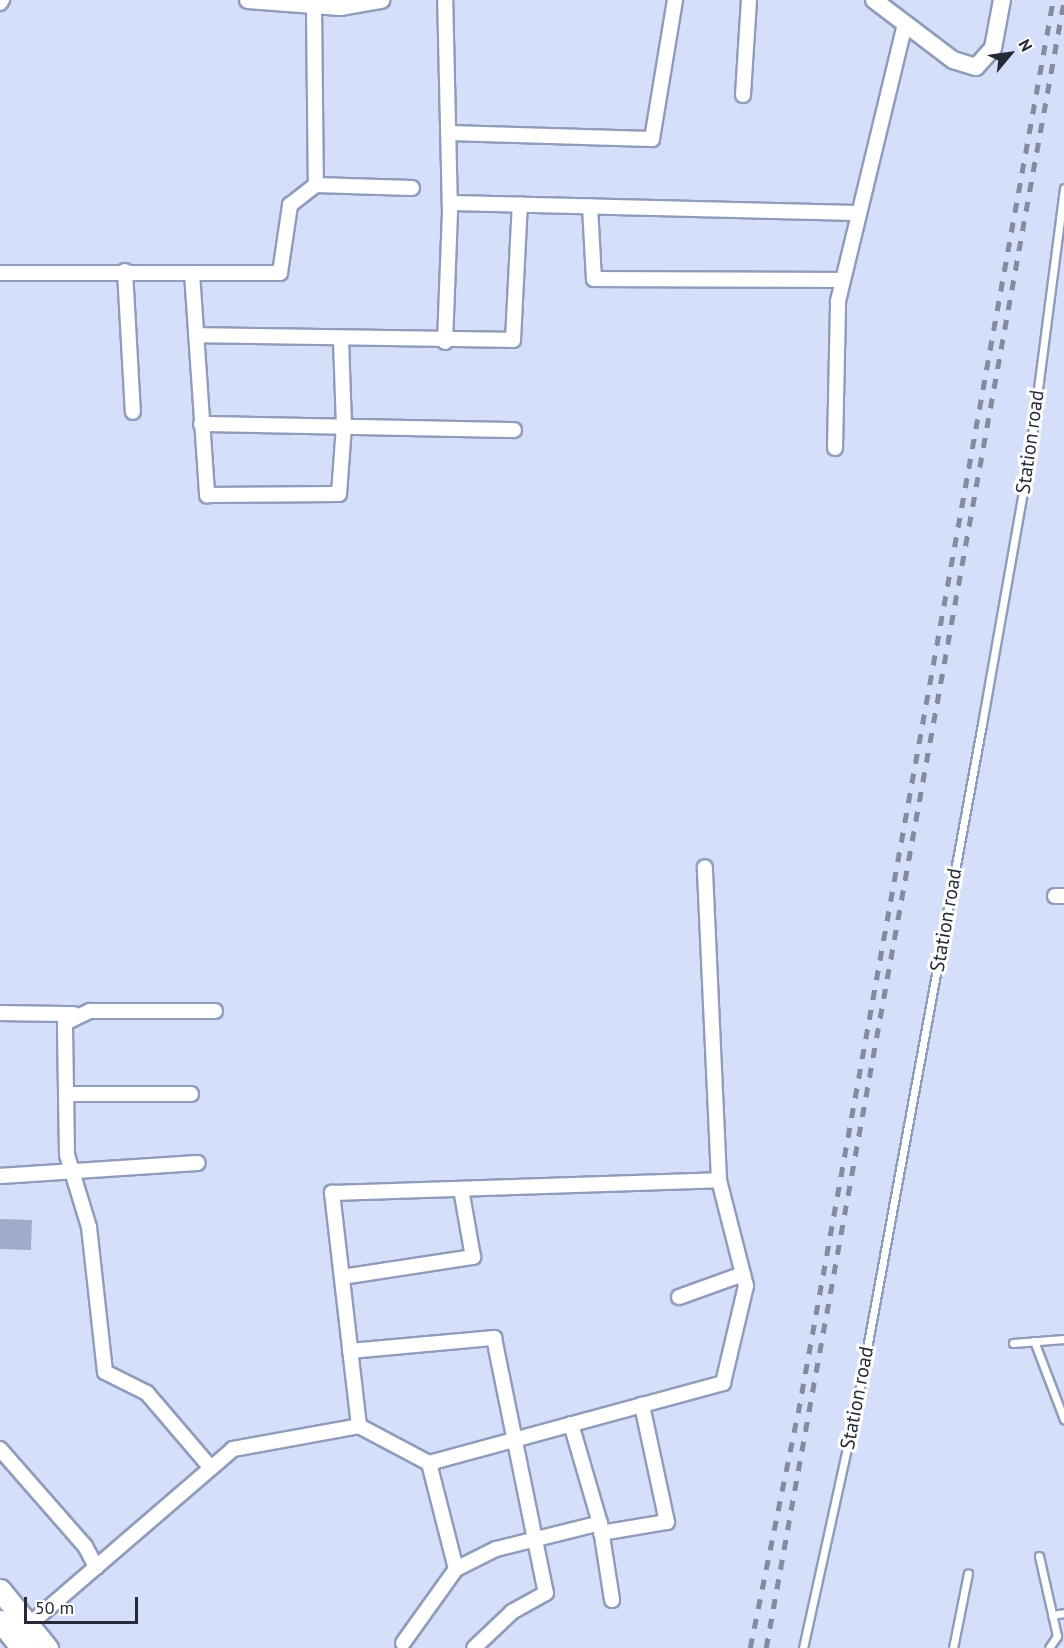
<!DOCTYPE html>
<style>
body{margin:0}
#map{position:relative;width:1064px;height:1648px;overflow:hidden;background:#d5dff9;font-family:"PT Sans",sans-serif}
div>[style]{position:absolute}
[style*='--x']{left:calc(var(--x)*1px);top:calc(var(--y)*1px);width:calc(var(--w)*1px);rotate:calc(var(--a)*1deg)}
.building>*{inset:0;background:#9fabcb;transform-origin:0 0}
.roads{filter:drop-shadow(2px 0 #909cbb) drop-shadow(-2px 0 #909cbb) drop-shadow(0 2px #909cbb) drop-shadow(0 -2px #909cbb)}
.service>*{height:7px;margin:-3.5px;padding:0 3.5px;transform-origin:3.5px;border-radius:3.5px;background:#fff}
.minor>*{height:14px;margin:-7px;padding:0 7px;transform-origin:7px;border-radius:7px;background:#fff}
.tertiary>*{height:16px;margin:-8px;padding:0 8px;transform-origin:8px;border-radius:8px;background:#fff}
.primary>*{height:21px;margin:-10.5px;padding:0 10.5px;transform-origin:10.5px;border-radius:10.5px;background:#fff}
.rail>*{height:4.5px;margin-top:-2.25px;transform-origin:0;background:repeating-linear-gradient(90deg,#848b9f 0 10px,transparent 0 20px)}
span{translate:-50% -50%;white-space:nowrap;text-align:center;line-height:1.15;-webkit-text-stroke:6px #fff;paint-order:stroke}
.street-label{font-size:20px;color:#262a37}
.north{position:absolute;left:980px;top:24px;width:60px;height:60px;-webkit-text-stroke:4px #fff;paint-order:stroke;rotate:61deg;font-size:16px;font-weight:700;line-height:24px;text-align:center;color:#262a37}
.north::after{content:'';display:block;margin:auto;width:21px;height:27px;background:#262a37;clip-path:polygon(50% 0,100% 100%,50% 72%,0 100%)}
.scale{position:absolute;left:24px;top:1597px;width:114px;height:27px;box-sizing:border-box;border:3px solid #262a37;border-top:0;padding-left:8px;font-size:18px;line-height:21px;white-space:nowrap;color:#262a37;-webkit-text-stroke:4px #fff;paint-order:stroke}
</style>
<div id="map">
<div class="building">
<i style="left:0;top:1219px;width:32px;height:30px;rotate:2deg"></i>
</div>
<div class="roads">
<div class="service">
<i style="--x:1034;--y:1341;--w:84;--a:69"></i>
<i style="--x:1013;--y:1343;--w:51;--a:-4.5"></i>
<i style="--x:1039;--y:1556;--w:82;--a:77.3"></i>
<i style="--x:1057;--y:1636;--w:14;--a:124"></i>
<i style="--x:1052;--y:1615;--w:12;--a:-9"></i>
<i style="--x:803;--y:1648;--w:257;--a:-77.6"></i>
<i style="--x:858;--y:1397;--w:684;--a:-79.56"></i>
<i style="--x:982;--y:724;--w:270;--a:-80"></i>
<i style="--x:1029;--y:458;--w:272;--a:-82.6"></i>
<i style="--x:953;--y:1648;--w:76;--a:-78.7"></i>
</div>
<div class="minor">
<i style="--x:0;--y:3;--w:4;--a:-56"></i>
<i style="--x:314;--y:7;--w:178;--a:89.4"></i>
<i style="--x:743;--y:95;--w:95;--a:-86.4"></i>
<i style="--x:448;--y:133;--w:204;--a:1.7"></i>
<i style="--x:652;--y:139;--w:141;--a:-80.6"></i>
<i style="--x:450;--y:203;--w:409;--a:1.4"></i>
<i style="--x:590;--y:206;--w:73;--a:86.9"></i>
<i style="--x:594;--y:279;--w:249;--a:0.2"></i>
<i style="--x:125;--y:271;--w:141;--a:86.8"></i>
<i style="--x:0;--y:273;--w:280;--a:0"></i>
<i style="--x:280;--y:273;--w:69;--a:-81.6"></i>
<i style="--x:290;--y:205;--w:33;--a:-38"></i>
<i style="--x:316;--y:185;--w:96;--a:1.8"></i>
<i style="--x:192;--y:273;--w:223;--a:86.1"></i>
<i style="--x:207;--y:495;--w:132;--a:-0.4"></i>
<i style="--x:339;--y:494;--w:68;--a:-85.8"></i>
<i style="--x:344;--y:426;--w:87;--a:-92"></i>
<i style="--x:196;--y:335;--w:317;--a:0.9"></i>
<i style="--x:513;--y:340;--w:136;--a:-87.1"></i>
<i style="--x:445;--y:342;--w:129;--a:-87.8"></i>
<i style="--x:450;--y:213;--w:213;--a:-91.3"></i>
<i style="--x:201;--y:424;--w:313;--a:1.1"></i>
<i style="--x:835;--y:448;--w:147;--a:-88.8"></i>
<i style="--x:838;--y:301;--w:285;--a:-76.4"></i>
<i style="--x:1055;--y:896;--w:9;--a:0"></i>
<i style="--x:0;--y:1013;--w:74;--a:0.8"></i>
<i style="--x:66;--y:1094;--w:125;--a:0"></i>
<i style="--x:0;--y:1176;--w:198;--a:-3.8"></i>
<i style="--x:342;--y:1277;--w:133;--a:-8.7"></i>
<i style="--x:473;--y:1257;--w:69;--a:-100"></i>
<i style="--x:679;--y:1297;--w:68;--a:-19.8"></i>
<i style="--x:350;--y:1351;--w:145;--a:-5.2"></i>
<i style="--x:494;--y:1338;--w:260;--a:78.5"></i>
<i style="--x:546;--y:1593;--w:39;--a:151"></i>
<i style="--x:512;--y:1612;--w:52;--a:136.5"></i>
<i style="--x:571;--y:1424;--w:103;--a:73.7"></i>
<i style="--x:600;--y:1523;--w:78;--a:81.1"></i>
<i style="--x:359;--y:1426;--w:79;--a:27.9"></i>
<i style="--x:429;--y:1463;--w:305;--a:-15.2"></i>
<i style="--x:723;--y:1383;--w:100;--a:-76.7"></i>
<i style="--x:746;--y:1286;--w:109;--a:-104.3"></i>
<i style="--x:719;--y:1180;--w:313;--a:-92.6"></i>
<i style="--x:0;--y:1449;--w:129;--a:48.8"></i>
<i style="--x:85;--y:1546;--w:24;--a:62"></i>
<i style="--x:429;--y:1463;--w:109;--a:75.7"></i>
<i style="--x:211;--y:1468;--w:99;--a:-130.5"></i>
<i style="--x:147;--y:1393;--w:47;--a:-153.4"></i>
<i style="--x:105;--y:1372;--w:146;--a:-96.3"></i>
<i style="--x:89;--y:1227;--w:75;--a:-107"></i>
<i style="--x:67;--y:1155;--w:132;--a:-90.9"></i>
<i style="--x:65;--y:1023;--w:28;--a:-26"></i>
<i style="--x:90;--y:1011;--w:125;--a:0"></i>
<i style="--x:601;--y:1533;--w:67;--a:-9.5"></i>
<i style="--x:667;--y:1522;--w:120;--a:-102.1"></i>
<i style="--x:24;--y:1629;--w:276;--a:-40.7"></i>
<i style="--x:233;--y:1449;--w:128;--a:-10.3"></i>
<i style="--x:359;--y:1426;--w:235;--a:-96.6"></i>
<i style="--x:332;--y:1193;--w:387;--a:-1.9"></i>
<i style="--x:403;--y:1643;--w:91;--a:-54.4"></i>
<i style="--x:456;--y:1569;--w:45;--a:-26.6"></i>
<i style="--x:496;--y:1549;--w:107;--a:-14"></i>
</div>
<div class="tertiary">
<i style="--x:248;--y:0;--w:92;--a:4.4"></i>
<i style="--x:340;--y:7;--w:42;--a:-9.7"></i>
<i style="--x:874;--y:0;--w:99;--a:37.2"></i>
<i style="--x:953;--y:60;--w:24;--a:17"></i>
<i style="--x:976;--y:67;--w:25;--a:-48"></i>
<i style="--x:993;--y:48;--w:49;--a:-79.4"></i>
</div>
<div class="primary">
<i style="--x:0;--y:1590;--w:75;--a:51"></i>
<i style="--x:0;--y:1621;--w:35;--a:51"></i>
</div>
</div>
<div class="rail">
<i style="--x:750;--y:1648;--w:240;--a:-78.5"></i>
<i style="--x:798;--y:1413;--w:1436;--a:-79.77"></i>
<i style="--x:766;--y:1648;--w:1675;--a:-79.75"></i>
</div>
<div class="street-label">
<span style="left:1030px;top:442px;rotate:-82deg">Station road</span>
<span style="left:946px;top:920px;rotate:-80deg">Station road</span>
<span style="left:857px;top:1398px;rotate:-79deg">Station road</span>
</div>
<div class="north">N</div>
<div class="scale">50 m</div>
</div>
